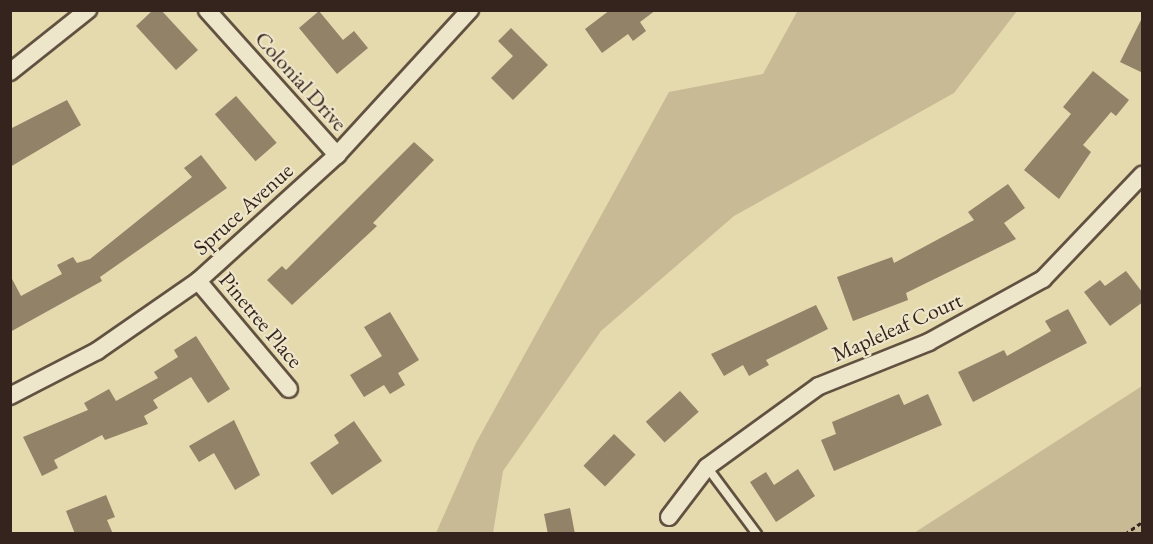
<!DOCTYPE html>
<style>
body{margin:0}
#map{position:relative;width:1153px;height:544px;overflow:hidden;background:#e5d9ae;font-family:"EB Garamond",serif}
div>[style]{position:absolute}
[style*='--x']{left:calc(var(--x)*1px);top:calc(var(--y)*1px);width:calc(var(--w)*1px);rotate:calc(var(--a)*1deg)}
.green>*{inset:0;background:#c7ba95}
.building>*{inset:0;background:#918268;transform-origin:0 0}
.path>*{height:3px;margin-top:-1.5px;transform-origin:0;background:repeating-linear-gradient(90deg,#35241d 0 4.5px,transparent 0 7.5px)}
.roads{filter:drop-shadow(2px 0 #615141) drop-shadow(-2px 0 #615141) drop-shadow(0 2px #615141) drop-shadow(0 -2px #615141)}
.lane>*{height:8px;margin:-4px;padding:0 4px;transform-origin:4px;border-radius:4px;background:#eee6ca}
.street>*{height:16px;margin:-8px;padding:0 8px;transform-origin:8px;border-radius:8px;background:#eee6ca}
span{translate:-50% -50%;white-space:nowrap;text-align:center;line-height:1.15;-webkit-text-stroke:4.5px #eee6ca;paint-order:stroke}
.street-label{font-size:22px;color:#35241d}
.frame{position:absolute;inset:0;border:12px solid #35241d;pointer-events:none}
</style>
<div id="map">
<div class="green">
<i style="clip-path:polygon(798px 10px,1017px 11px,954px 93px,734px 216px,601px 331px,503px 471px,493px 533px,436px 533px,476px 443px,669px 92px,763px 74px)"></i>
<i style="clip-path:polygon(1142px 386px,1142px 533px,914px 533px)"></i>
</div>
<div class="building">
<i style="clip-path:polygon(153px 10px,161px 10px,198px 50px,176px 70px,136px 26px)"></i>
<i style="clip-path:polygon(610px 10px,656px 10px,640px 22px,646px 31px,633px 41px,628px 34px,602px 53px,585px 29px)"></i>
<i style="clip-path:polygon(319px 11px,343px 40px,354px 31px,368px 48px,337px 74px,299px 28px)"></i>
<i style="clip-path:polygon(1143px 16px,1143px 73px,1120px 62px)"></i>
<i style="clip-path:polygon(511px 28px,548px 65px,513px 100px,491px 78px,513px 56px,498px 41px)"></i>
<i style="clip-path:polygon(1093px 71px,1129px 100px,1116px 116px,1111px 112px,1083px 145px,1091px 152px,1059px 199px,1024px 170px,1071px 114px,1063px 107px)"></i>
<i style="left:236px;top:96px;width:62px;height:28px;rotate:49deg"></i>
<i style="clip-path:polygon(67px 100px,81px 125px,10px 167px,10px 129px)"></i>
<i style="clip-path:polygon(414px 142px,434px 160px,373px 223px,377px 226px,292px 305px,267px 280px,282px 266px,286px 270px)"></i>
<i style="clip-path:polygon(201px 155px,227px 188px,100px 277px,102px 281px,10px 332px,10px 275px,21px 296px,62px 274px,57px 265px,73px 257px,77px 263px,90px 259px,192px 177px,184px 168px)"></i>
<i style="clip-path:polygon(1008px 184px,1025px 208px,1004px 223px,1016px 239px,906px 293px,908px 300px,853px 321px,837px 277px,892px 257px,894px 263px,974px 220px,968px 212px)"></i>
<i style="clip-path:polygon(1126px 271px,1143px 293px,1143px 302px,1110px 326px,1084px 292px,1100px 280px,1105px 286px)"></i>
<i style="clip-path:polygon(816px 305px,828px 329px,766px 360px,769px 365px,749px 376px,743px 365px,724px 376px,711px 354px)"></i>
<i style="clip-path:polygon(1068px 309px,1087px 343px,973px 402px,958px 372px,1004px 350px,1007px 356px,1051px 331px,1045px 321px)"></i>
<i style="clip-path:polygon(390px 312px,419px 360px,398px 373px,405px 385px,390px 394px,384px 385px,364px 397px,350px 375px,382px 356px,364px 327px)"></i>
<i style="clip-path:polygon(196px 336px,230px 389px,208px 403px,191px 377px,153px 400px,158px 408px,144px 416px,148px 424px,105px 440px,102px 435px,54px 460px,58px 468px,42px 476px,23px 437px,88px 410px,84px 403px,109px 389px,116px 401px,158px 378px,154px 372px,178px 357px,174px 350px)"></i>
<i style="left:680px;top:391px;width:28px;height:46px;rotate:48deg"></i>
<i style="clip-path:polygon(899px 394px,904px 405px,928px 394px,942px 425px,834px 471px,821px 440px,836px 434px,832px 422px)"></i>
<i style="clip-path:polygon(234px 420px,260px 475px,235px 490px,214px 453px,199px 462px,189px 446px)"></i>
<i style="clip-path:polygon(354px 421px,382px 461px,332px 495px,310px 463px,339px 443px,334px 435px)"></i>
<i style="left:614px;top:434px;width:30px;height:44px;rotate:44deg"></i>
<i style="clip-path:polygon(798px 469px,815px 496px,776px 522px,750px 482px,766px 472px,774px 485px)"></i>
<i style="clip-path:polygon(106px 495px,115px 517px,107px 520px,113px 534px,75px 534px,66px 511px)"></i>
<i style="clip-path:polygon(570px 508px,575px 534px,548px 534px,544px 514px)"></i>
</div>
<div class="path">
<i style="--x:1125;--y:534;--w:21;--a:-35"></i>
</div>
<div class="roads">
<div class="lane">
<i style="--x:707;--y:467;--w:84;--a:53.3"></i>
</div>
<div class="street">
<i style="--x:207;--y:10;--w:195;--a:48.1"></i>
<i style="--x:10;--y:72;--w:100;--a:-38.5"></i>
<i style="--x:198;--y:281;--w:141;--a:49.9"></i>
<i style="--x:10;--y:396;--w:98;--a:-27.3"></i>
<i style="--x:97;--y:351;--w:123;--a:-34.7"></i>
<i style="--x:198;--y:281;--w:188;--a:-42.2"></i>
<i style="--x:337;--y:155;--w:197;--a:-47.5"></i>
<i style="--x:669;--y:517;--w:63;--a:-52.8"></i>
<i style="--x:707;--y:467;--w:138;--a:-35.9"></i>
<i style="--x:819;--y:386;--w:118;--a:-21.8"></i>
<i style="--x:929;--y:342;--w:130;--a:-28.9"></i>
<i style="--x:1043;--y:279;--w:144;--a:-46.4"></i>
</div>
</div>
<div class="street-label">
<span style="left:301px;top:81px;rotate:48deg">Colonial Drive</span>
<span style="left:243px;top:209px;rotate:-42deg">Spruce Avenue</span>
<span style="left:261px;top:320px;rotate:50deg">Pinetree Place</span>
<span style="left:897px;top:327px;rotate:-24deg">Mapleleaf Court</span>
</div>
<div class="frame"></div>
</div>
